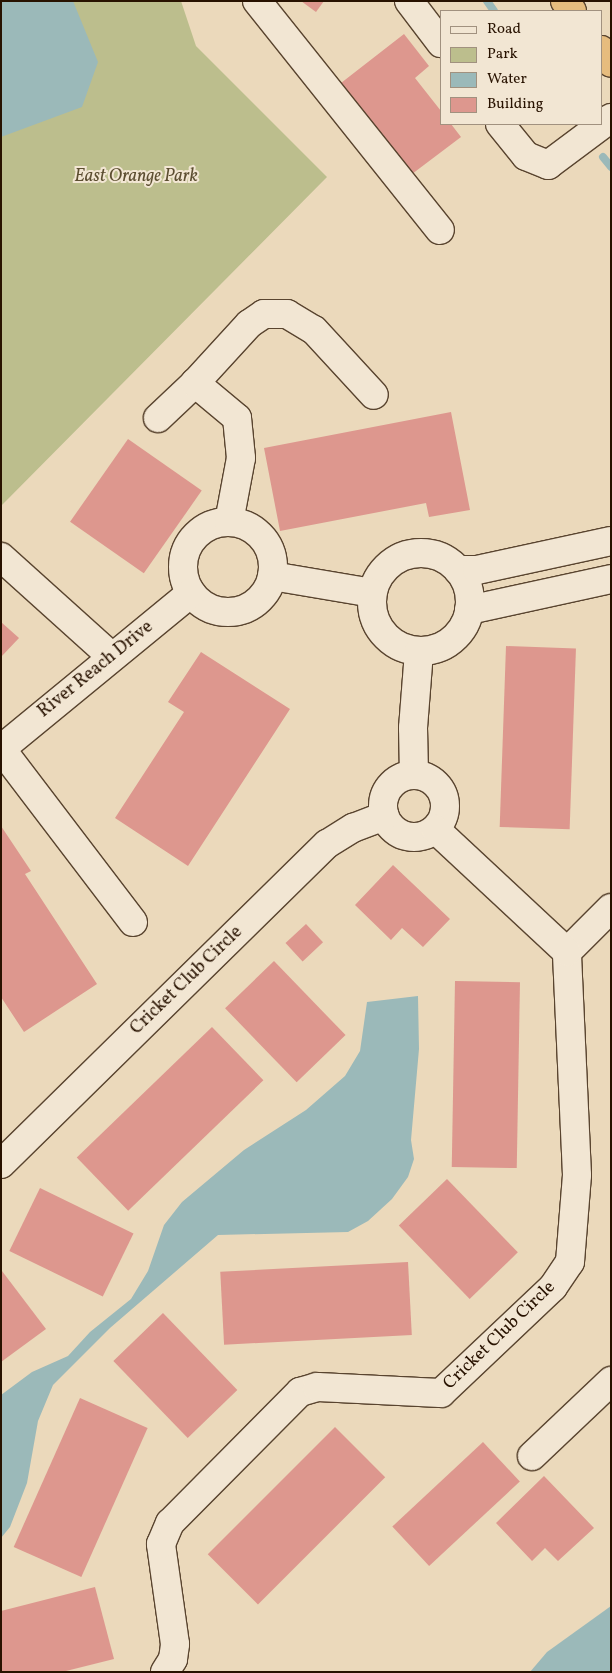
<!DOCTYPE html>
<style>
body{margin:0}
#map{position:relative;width:612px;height:1673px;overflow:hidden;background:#ebd9bb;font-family:Vollkorn,serif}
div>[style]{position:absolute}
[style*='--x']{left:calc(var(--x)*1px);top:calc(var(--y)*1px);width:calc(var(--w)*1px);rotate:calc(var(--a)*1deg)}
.green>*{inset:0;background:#bcbe8d}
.water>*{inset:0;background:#9bb9b9}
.stream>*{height:8px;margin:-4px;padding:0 4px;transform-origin:4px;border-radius:4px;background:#9bb9b9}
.building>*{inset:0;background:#dd978e;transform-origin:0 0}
.roads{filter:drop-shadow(1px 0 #59442f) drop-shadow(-1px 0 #59442f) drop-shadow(0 1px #59442f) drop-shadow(0 -1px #59442f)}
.minor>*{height:28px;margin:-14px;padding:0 14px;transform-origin:14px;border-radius:14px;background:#f2e6d3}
.minor>.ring{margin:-14px;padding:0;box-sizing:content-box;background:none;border:28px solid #f2e6d3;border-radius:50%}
.highway>*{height:28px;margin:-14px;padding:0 14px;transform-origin:14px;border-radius:14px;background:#e6bc7e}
span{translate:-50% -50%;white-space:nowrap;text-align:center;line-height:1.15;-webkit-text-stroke:4px #f2e6d3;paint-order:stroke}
.park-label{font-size:18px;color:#5c4e31;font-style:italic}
.street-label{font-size:18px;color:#281200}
.frame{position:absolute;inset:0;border:2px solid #281200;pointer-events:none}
.legend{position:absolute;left:440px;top:10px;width:162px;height:115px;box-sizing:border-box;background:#f2e6d3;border:1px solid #a1917f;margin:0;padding:6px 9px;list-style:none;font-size:15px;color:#281200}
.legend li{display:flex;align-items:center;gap:10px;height:25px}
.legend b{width:25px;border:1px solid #a1917f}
</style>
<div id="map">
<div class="green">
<i style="clip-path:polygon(1px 1px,181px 1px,196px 46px,327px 177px,1px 506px)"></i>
</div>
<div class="water">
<i style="clip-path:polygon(1px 1px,73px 1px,98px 62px,82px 107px,1px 137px)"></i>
<i style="clip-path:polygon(418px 996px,419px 1049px,411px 1140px,414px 1159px,408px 1177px,392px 1199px,368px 1221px,348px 1232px,218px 1235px,110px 1328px,53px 1385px,38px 1421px,27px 1483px,10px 1527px,1px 1538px,1px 1395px,32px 1372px,68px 1356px,90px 1332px,131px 1299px,148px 1271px,164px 1225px,182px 1202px,244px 1150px,306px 1110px,345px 1076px,360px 1051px,367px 1002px)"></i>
<i style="clip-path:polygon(611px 1606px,611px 1672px,530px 1672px,547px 1652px)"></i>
</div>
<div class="stream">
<i style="--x:487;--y:1;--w:12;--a:55"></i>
<i style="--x:603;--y:157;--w:13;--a:51"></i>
</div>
<div class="building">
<i style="clip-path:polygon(301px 1px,324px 1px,316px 12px)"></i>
<i style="clip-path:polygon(404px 34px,429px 66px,415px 78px,441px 111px,441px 124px,451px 124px,461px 137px,412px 174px,341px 83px)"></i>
<i style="clip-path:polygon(451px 412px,470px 510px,429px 517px,426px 503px,280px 531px,264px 448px)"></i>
<i style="left:128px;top:439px;width:90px;height:101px;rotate:35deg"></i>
<i style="clip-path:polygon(1px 622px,19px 638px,1px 657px)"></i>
<i style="left:506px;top:646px;width:70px;height:181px;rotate:2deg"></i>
<i style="clip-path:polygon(201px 652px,290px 709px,188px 866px,115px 818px,184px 712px,168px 702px)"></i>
<i style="clip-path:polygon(1px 826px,31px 871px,25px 874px,97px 984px,24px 1032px,1px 997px)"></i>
<i style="clip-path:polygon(393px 865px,450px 919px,423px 947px,402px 928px,391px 940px,355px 905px)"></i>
<i style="left:306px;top:924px;width:25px;height:28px;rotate:47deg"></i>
<i style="left:274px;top:961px;width:103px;height:68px;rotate:46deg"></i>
<i style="left:455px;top:981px;width:65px;height:186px;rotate:1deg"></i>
<i style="left:212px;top:1027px;width:74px;height:188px;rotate:46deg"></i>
<i style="left:447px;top:1179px;width:102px;height:67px;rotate:46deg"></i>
<i style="left:40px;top:1188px;width:104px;height:70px;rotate:26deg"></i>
<i style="left:408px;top:1262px;width:73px;height:188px;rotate:87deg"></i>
<i style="clip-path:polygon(2px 1271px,46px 1329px,1px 1362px,1px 1272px)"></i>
<i style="left:163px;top:1313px;width:107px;height:69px;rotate:46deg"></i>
<i style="left:80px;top:1398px;width:74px;height:163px;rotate:24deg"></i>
<i style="left:335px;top:1427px;width:71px;height:180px;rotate:45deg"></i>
<i style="left:483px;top:1442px;width:54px;height:124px;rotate:47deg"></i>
<i style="clip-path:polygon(544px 1476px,594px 1528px,558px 1561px,545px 1548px,532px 1561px,496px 1523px)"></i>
<i style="clip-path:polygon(95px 1587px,114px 1659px,62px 1672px,1px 1672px,1px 1611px)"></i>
</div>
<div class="roads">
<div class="minor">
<i style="--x:257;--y:1;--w:293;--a:51.4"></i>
<i style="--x:409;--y:1;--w:53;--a:52.7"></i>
<i style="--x:500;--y:124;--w:41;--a:50.9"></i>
<i style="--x:526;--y:156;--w:24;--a:22"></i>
<i style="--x:548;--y:165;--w:79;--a:-36.7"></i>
<i style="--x:158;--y:418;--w:51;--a:-43.4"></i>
<i class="ring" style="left:183px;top:522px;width:62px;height:62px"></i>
<i style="--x:229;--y:522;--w:65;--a:-79.4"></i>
<i style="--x:241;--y:458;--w:40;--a:-95.7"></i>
<i style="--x:237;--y:418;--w:55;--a:-140.2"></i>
<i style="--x:195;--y:383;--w:80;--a:-47.5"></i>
<i style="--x:249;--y:324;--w:18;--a:-34"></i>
<i style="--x:264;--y:314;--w:23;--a:0"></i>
<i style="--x:287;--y:314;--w:31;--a:31"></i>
<i style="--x:314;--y:330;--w:88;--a:47.3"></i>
<i class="ring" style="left:372px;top:553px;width:70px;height:70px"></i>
<i style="--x:1;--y:557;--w:149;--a:42"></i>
<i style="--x:458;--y:570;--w:19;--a:0"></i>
<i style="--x:477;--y:570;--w:137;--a:-12.2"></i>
<i style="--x:272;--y:576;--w:102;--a:9.6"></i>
<i style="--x:469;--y:610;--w:145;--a:-12.3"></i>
<i style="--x:414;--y:775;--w:47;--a:-91.2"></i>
<i style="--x:413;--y:728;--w:77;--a:-85.5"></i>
<i class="ring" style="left:383px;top:775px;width:34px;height:34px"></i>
<i style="--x:133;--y:922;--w:218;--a:-127.3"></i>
<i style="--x:1;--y:749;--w:246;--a:-39.4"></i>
<i style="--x:567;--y:952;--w:62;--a:-45"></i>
<i style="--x:1;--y:1164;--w:457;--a:-44.5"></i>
<i style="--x:327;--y:844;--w:31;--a:-32"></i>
<i style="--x:353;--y:828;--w:34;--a:-21"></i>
<i style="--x:532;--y:1456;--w:109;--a:-43.5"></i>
<i style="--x:165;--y:1672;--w:15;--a:-58"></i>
<i style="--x:173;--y:1659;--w:15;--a:-82"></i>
<i style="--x:175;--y:1644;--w:101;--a:-98"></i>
<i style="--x:161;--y:1544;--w:23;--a:-67"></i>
<i style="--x:170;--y:1523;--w:185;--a:-45.2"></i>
<i style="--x:300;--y:1392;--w:18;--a:-16"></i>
<i style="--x:317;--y:1387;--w:124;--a:2.8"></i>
<i style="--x:441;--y:1393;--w:154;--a:-43.4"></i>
<i style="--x:553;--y:1287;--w:30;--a:-56"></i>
<i style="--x:570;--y:1262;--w:87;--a:-85.4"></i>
<i style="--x:577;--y:1175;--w:223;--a:-92.6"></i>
<i style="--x:567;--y:952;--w:180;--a:-137"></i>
</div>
<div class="highway">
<i style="--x:565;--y:1;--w:12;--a:55"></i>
<i style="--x:601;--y:50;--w:16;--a:52"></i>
</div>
</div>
<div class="park-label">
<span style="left:136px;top:177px">East Orange Park</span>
</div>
<div class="street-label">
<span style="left:96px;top:670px;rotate:-39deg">River Reach Drive</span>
<span style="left:187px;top:981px;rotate:-44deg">Cricket Club Circle</span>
<span style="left:500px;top:1336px;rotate:-44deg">Cricket Club Circle</span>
</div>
<div class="frame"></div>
<ul class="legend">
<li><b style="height:6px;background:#f2e6d3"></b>Road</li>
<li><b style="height:14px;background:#bcbe8d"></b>Park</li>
<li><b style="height:14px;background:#9bb9b9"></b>Water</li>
<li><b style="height:14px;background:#dd978e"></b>Building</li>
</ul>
</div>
